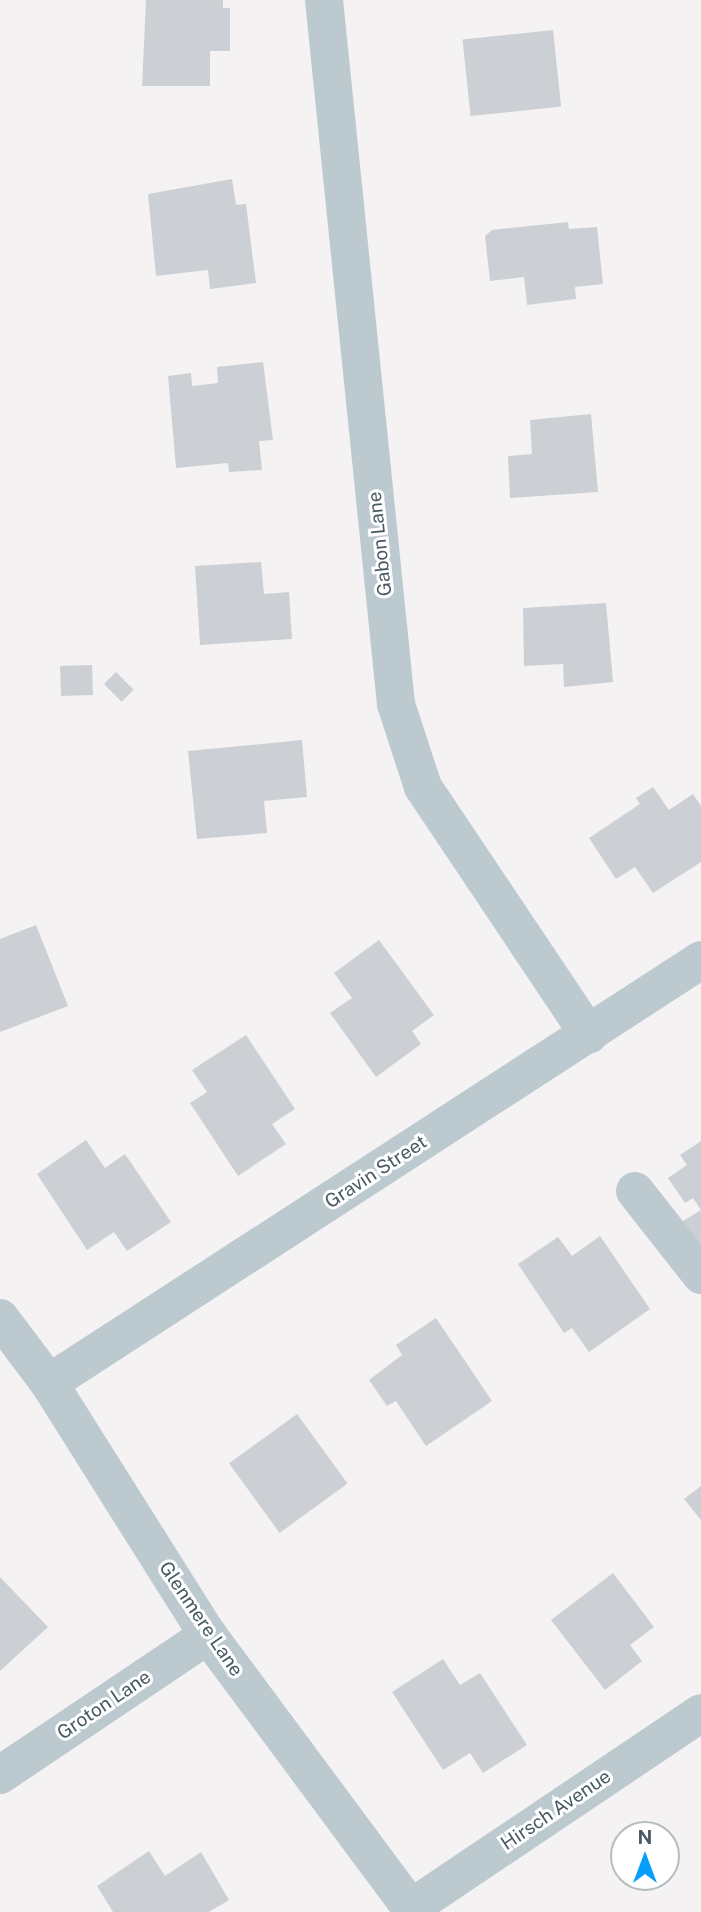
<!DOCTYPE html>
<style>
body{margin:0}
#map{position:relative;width:701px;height:1912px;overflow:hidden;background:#f4f2f2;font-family:"Public Sans",sans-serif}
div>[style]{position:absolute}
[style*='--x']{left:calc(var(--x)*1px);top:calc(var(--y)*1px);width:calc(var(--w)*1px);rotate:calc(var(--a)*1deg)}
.building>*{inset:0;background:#ccd0d5;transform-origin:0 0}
.minor>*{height:38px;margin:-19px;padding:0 19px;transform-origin:19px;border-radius:19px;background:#bccad0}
span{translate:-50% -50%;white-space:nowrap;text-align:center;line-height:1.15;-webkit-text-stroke:6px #fff;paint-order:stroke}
.street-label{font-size:19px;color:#475a62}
.north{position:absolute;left:610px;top:1821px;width:70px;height:70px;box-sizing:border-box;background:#fff;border:2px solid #b5bdc0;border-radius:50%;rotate:0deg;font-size:19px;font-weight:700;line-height:28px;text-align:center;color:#475a62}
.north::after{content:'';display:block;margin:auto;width:24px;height:32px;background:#059efb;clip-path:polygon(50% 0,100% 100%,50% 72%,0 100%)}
</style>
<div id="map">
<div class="building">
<i style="clip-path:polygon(146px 0,223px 0,223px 8px,230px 8px,230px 51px,210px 51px,210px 86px,142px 86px)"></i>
<i style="left:553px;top:30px;width:77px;height:91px;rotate:84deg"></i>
<i style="clip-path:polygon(232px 179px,236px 205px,246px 204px,256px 283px,210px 289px,208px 270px,156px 276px,148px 194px)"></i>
<i style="clip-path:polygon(568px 222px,569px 229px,597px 227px,603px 284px,575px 287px,576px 299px,527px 305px,524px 277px,490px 281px,485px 236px,492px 230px)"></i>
<i style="clip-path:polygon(263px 362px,273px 440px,259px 441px,262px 470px,229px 472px,228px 463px,176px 468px,168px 376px,191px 373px,192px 386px,218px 383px,217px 367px)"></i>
<i style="clip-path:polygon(591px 414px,598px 492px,510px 498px,508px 456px,532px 454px,530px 420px)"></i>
<i style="clip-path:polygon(261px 562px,264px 594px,289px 592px,292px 639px,200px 645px,195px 566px)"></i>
<i style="clip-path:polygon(606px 603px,613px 682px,564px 687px,563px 664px,524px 666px,523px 608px)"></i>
<i style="left:92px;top:665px;width:30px;height:32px;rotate:88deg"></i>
<i style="left:116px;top:672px;width:25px;height:17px;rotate:45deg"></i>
<i style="clip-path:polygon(302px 740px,307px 797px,264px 801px,267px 833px,197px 839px,188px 751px)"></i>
<i style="clip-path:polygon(653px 787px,669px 810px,693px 794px,701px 806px,701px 862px,653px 893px,635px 867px,616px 879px,589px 838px,640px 804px,636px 798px)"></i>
<i style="clip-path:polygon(36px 925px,68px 1006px,0 1032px,0 939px)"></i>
<i style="clip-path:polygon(379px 940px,434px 1015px,412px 1031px,421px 1044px,376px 1077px,330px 1013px,352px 998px,334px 973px)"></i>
<i style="clip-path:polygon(246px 1035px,295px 1109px,272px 1124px,286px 1144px,238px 1176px,190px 1103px,207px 1092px,192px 1070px)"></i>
<i style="clip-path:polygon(86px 1140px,105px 1168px,125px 1154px,171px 1222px,127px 1251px,114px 1232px,87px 1250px,37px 1174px)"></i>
<i style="clip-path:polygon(701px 1141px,701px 1247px,683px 1221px,701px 1210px,693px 1198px,685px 1203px,668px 1178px,687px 1165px,680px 1155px)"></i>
<i style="clip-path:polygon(600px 1236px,650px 1309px,589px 1352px,572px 1328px,564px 1333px,518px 1264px,558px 1237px,572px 1256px)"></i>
<i style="clip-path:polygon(436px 1318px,492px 1401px,426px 1446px,396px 1401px,387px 1406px,369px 1380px,402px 1355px,396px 1345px)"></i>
<i style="left:297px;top:1414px;width:86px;height:84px;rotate:54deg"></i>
<i style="clip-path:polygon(701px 1486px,701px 1520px,684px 1499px)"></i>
<i style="clip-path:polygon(613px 1573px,654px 1627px,630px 1645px,642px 1661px,605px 1690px,551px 1620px)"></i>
<i style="clip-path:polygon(0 1577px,48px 1627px,0 1671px)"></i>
<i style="clip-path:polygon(443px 1659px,460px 1685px,480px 1673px,527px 1745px,483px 1773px,470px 1753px,443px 1770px,392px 1692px)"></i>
<i style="clip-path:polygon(149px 1851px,165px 1876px,201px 1852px,229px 1900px,209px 1912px,113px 1912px,97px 1886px)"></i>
</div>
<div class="minor">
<i style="--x:324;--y:0;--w:708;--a:84.16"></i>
<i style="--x:396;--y:704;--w:87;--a:72"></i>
<i style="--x:423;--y:787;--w:298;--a:56.2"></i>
<i style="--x:635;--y:1191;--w:107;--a:51.8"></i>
<i style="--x:0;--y:1318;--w:81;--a:53"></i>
<i style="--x:49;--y:1383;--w:298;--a:57.8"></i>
<i style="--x:208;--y:1635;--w:345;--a:53.4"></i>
<i style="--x:49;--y:1383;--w:777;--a:-32.97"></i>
<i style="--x:0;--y:1775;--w:251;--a:-33.9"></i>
<i style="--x:411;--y:1908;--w:349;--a:-33.9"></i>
</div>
<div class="street-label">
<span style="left:380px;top:544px;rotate:-96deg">Gabon Lane</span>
<span style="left:376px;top:1172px;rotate:-33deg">Gravin Street</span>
<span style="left:201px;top:1619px;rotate:56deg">Glenmere Lane</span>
<span style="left:104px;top:1705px;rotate:-34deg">Groton Lane</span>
<span style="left:556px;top:1810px;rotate:-34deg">Hirsch Avenue</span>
</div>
<div class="north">N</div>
</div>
